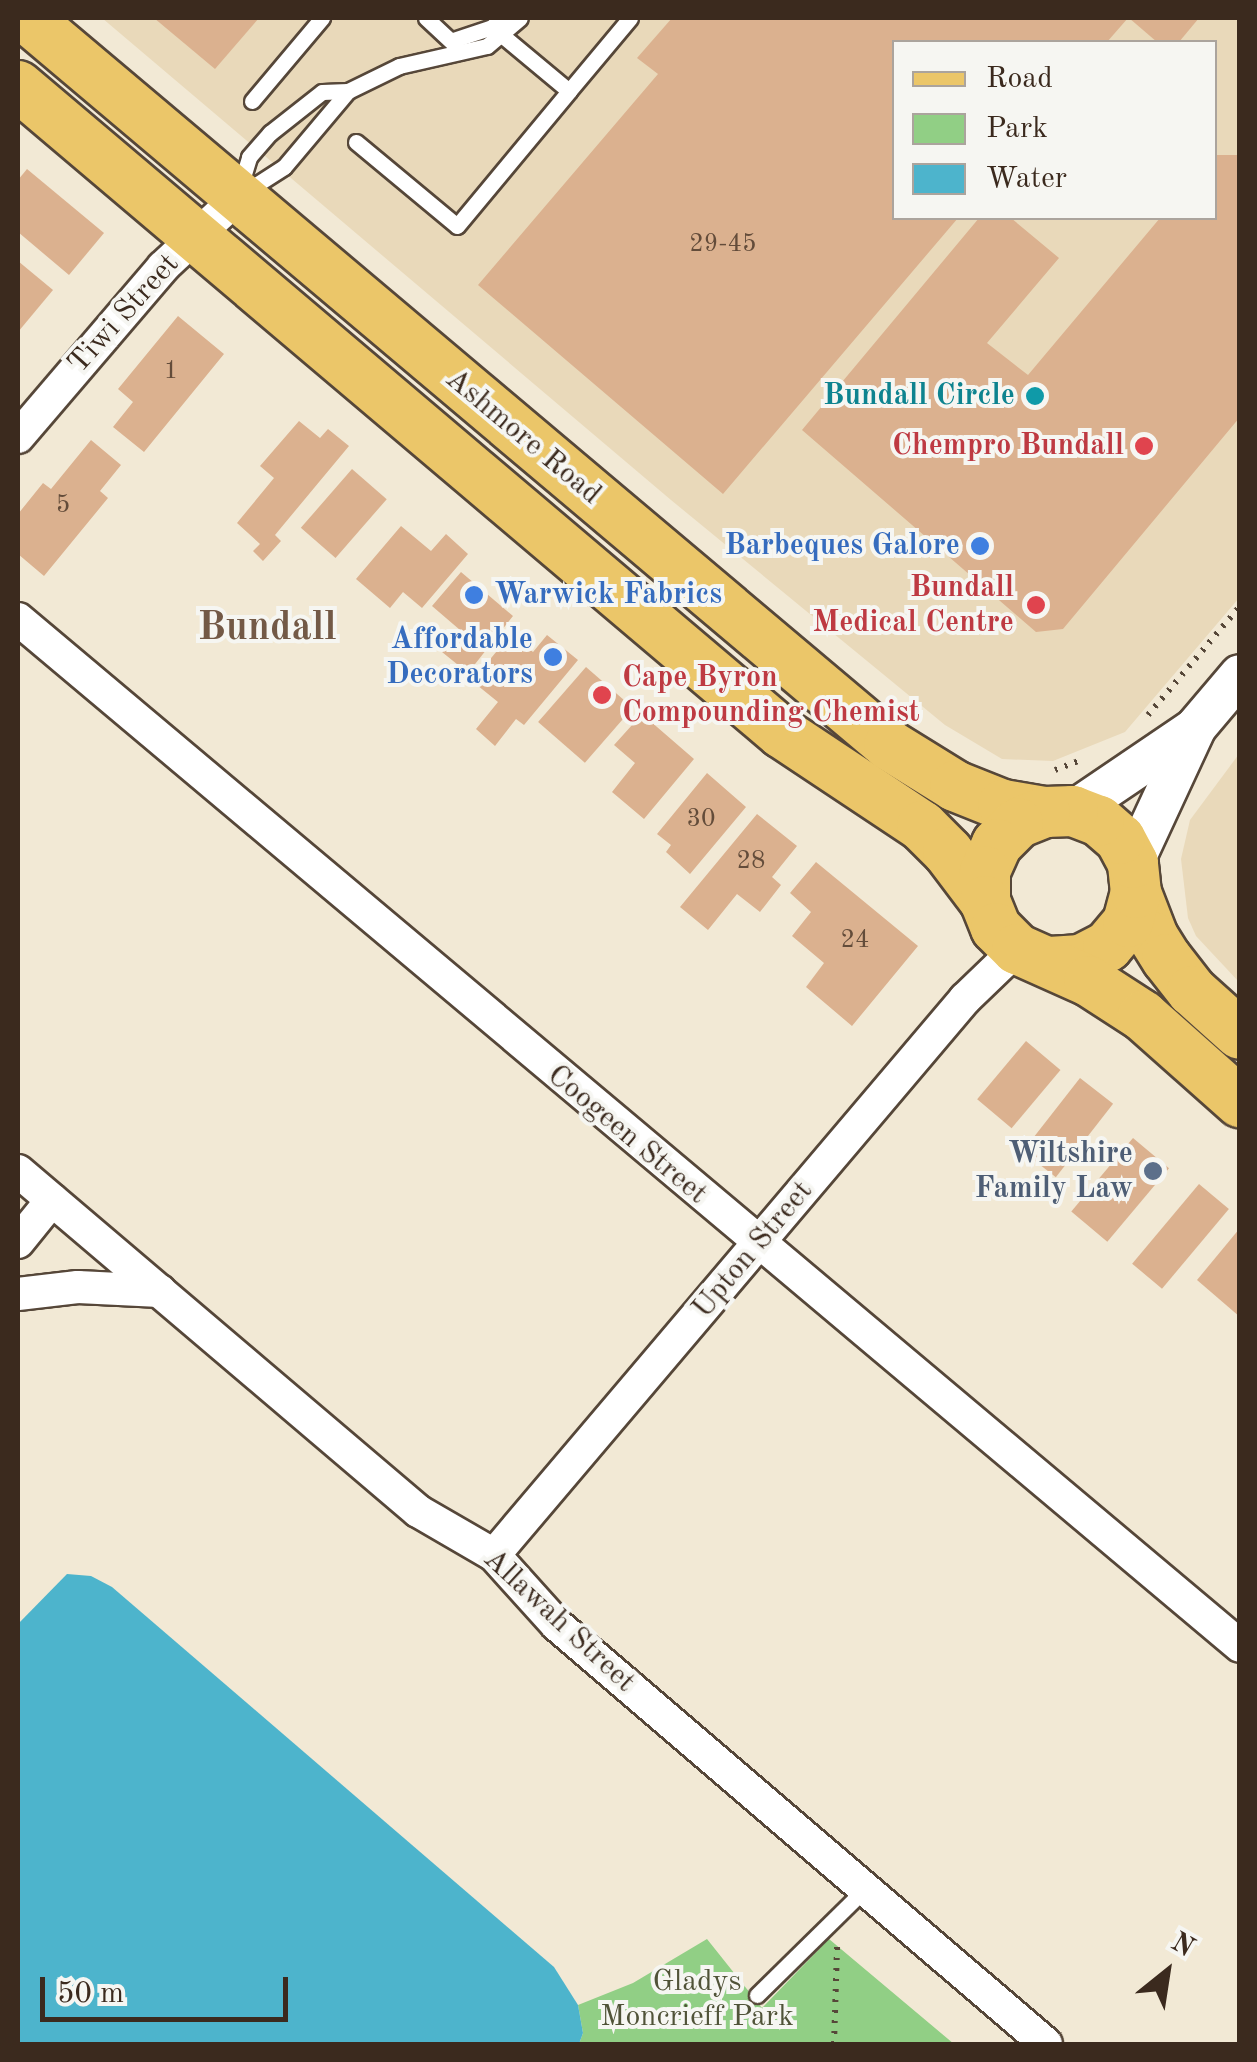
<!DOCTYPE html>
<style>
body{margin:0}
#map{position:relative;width:1257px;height:2062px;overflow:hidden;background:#f2e9d5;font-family:"Old Standard TT",serif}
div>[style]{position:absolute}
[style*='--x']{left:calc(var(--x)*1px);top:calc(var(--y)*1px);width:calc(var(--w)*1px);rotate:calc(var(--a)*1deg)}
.built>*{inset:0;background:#e9d9ba}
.green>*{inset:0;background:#91cf85}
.water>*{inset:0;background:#4db4cc}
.building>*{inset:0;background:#dbb18f;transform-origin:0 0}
.path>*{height:6px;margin-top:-3px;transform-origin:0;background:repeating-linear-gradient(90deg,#564739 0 2.5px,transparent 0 10.5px)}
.roads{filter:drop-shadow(2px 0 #564739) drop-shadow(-2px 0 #564739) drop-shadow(0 2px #564739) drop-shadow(0 -2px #564739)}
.service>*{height:15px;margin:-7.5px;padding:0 7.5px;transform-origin:7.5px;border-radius:7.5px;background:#fff}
.minor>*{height:32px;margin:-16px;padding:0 16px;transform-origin:16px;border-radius:16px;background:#fff}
.tertiary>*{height:40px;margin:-20px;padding:0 20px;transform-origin:20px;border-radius:20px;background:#fff}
.primary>*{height:50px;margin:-25px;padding:0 25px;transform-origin:25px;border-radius:25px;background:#ebc669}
.dots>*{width:28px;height:28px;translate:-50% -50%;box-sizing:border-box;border:5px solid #f6f6f2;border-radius:50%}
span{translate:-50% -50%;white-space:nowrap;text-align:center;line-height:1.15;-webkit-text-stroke:8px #f6f6f2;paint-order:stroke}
.number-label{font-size:25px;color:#634c3a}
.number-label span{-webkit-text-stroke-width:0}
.street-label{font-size:30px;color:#3b2a1e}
.culture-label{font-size:30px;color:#0d838f;font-weight:700}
.right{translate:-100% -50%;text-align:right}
.health-label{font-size:30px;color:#be3a42;font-weight:700}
.left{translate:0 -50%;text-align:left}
.shop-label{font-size:30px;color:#366cbe;font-weight:700}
.service-label{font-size:30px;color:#4e5e75;font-weight:700}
.park-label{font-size:30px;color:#505338}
.district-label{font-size:40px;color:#735946;font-weight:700}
.frame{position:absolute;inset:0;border:20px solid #3b2a1e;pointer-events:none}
.legend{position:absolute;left:892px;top:40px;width:325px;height:180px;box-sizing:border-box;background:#f6f6f2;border:2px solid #aba49d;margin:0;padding:12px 18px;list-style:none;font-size:30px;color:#3b2a1e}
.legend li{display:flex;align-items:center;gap:20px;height:50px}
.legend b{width:50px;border:2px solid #aba49d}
.north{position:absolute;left:1117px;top:1922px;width:100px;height:100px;-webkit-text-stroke:8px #f6f6f2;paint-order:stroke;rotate:30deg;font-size:28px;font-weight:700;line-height:40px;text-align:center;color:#3b2a1e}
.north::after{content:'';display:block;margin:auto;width:35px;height:45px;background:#3b2a1e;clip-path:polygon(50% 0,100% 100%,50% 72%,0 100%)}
.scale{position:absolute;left:40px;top:1977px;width:248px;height:45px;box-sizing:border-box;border:5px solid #3b2a1e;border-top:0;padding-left:12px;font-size:30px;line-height:35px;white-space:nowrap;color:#3b2a1e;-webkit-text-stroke:8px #f6f6f2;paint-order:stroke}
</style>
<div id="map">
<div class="built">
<i style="clip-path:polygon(evenodd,102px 18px,1239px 18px,1239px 598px,1125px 732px,1053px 761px,1002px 759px,945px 725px,671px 500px,102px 18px,894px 42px,1214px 42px,1214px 218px,894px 218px,894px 42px)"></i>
<i style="clip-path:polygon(1239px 754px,1239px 982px,1196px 936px,1188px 918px,1181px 859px,1190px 820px)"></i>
</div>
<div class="green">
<i style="clip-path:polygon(707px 1939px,762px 2008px,829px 1939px,954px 2044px,579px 2044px,583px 2033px,578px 2005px,633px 1983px)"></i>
</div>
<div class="water">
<i style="clip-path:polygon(67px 1574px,91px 1576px,112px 1587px,554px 1967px,578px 2005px,583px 2033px,579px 2044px,18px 2044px,18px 1624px)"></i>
</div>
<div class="building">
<i style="clip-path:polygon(154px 18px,259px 18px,215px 69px)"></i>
<i style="clip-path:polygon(672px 18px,1128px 18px,1107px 42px,894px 42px,894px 218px,958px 218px,723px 494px,478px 285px,658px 74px,637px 58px)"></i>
<i style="clip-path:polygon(1129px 18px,1199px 18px,1179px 42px,1157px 42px)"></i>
<i style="clip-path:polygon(1214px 155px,1240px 155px,1240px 417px,1063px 629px,1036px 632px,802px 430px,979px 218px,1011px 218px,1059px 258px,987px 343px,1028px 375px,1160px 218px,1214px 218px)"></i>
<i style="clip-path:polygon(27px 169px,104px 233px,69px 275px,18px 232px,18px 180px)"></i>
<i style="clip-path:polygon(18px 261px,53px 290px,18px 332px)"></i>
<i style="clip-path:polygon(178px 316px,224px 354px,144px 452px,113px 427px,133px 402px,118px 389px)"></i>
<i style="clip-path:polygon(299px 421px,320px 438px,328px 429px,349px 446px,275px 535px,281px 541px,263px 561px,253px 551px,260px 544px,237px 523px,274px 478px,260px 466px)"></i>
<i style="clip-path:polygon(91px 440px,121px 465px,100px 491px,108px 498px,44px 576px,18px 554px,18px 514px,43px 483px,51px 489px)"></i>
<i style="left:352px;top:469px;width:46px;height:78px;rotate:41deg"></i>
<i style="clip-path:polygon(401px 526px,431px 551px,446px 534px,468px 554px,422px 608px,403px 592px,390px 608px,356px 579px)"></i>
<i style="clip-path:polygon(461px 572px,513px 616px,468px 673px,442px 652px,460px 630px,432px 606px)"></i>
<i style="clip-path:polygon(511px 634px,533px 652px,547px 635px,578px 660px,524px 725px,516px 719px,495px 746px,476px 729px,498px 702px,472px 681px)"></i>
<i style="left:586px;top:667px;width:62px;height:73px;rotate:41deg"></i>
<i style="clip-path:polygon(642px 714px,694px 759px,644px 819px,612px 792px,635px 763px,614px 745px)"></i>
<i style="clip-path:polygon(707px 773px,746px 807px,690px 874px,666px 852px,671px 845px,657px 834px)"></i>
<i style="clip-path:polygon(757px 814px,797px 846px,772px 877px,781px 885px,760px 912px,737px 894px,708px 930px,680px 907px)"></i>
<i style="clip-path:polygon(816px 862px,918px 946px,852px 1026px,806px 987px,824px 963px,792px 936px,811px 912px,790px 893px)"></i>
<i style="left:1026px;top:1041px;width:45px;height:76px;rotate:40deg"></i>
<i style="left:1080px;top:1078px;width:42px;height:93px;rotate:38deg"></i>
<i style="left:1133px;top:1138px;width:47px;height:96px;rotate:40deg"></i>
<i style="left:1199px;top:1184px;width:39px;height:104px;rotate:40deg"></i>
<i style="clip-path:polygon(1240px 1228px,1240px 1317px,1197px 1280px)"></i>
</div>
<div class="path">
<i style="--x:1148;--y:715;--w:143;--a:-49.8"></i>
<i style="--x:1055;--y:770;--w:28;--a:-21"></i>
<i style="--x:834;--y:2044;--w:98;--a:-88.2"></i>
</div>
<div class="roads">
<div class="service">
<i style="--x:426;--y:18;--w:40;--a:43"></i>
<i style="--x:453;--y:40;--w:41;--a:-18.4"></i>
<i style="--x:492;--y:27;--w:13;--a:-45"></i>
<i style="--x:569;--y:91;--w:95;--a:-50.1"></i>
<i style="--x:252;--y:101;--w:109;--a:-49.9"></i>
<i style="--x:356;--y:142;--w:131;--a:39.7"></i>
<i style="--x:457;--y:226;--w:175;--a:-50.3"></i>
<i style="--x:569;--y:91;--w:86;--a:-140.2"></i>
<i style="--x:240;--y:187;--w:31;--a:-73"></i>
<i style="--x:249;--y:157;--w:32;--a:-49"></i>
<i style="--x:270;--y:133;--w:66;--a:-38.3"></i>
<i style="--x:322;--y:92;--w:26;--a:-2"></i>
<i style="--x:348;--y:91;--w:57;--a:-26.1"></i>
<i style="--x:399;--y:66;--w:90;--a:-12.8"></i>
<i style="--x:487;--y:46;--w:43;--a:-40.3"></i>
<i style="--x:245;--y:192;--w:46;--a:-32.7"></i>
<i style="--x:284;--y:167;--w:99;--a:-49.9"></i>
<i style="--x:757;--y:1995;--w:148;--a:-44.5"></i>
</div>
<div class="minor">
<i style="--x:18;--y:437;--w:223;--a:-49.5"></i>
<i style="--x:163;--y:267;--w:103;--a:-43"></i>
<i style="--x:18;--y:619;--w:1596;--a:40.04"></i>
<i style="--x:18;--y:1171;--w:525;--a:40.36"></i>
<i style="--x:418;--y:1511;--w:88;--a:30.1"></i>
<i style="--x:494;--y:1555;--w:94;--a:48"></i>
<i style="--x:557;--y:1625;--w:644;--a:40.59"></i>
<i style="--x:18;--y:1242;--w:54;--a:-51"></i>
<i style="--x:18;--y:1294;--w:60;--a:-6.7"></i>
<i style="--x:78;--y:1287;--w:82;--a:2.8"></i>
<i style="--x:494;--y:1555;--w:729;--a:-49.73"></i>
<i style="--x:965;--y:999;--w:72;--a:-43.9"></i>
</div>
<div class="tertiary">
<i style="--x:1073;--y:811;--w:146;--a:-34.1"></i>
<i style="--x:1133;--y:863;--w:150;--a:-65.1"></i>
<i style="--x:1196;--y:727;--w:68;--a:-49.8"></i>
</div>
<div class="primary">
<i style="--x:27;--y:18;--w:1128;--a:40.14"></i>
<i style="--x:889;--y:745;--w:78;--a:31.8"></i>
<i style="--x:955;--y:786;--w:52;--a:21.6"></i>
<i style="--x:1003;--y:805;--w:43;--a:9.5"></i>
<i style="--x:18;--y:86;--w:1001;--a:40.26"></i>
<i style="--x:782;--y:733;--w:168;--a:33.6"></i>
<i style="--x:922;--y:826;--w:37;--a:45"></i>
<i style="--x:948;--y:852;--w:61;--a:52.9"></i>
<i style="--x:1136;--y:893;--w:47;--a:68.9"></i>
<i style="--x:1153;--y:937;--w:26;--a:58"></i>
<i style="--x:1167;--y:959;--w:41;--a:52"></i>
<i style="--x:1192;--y:991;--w:64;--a:41.9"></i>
<i style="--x:1050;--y:962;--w:31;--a:-4"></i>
<i style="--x:1081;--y:960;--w:30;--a:-27"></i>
<i style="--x:1108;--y:946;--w:31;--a:-50"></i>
<i style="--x:1128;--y:922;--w:30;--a:-75"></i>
<i style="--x:1136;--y:893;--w:30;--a:-96"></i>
<i style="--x:1133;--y:863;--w:27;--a:-118"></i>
<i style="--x:1120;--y:839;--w:28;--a:-139"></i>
<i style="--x:1099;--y:821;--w:28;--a:-159"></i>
<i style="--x:1073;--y:811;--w:28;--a:178"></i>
<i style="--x:1045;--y:812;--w:29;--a:158"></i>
<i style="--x:1018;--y:823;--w:30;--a:135"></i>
<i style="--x:997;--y:844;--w:30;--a:114"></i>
<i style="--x:985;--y:871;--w:30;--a:90"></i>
<i style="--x:985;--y:901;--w:29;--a:68"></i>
<i style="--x:996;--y:928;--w:30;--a:45"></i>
<i style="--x:1017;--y:949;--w:79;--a:24"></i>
<i style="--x:1089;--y:981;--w:64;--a:32.9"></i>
<i style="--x:1143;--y:1016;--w:130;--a:41.6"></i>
</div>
</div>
<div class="dots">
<i style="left:1035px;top:396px;background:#0f9aa8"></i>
<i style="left:1144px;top:446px;background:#e0444e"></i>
<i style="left:980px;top:546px;background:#3f7fe0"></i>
<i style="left:474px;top:595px;background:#3f7fe0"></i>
<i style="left:1036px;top:605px;background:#e0444e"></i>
<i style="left:553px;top:657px;background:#3f7fe0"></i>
<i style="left:602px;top:695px;background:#e0444e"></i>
<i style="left:1153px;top:1171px;background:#5c6f8a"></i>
</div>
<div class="number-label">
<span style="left:723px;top:245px">29-45</span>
<span style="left:171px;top:372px">1</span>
<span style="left:63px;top:506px">5</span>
<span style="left:701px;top:820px">30</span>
<span style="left:751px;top:862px">28</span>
<span style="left:855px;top:941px">24</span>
</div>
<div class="street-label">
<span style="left:124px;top:314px;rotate:-48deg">Tiwi Street</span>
<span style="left:523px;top:437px;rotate:40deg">Ashmore Road</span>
<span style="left:627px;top:1135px;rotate:40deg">Coogeen Street</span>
<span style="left:753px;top:1250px;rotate:-50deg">Upton Street</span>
<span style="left:559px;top:1621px;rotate:43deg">Allawah Street</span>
</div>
<div class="culture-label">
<span class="right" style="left:1015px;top:396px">Bundall Circle</span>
</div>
<div class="health-label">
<span class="right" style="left:1124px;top:446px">Chempro Bundall</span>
<span class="right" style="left:1014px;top:605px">Bundall<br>Medical Centre</span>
<span class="left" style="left:622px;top:695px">Cape Byron<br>Compounding Chemist</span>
</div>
<div class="shop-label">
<span class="right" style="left:960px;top:546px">Barbeques Galore</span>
<span class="left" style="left:494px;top:595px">Warwick Fabrics</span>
<span class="right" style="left:533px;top:657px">Affordable<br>Decorators</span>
</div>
<div class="service-label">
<span class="right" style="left:1133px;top:1171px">Wiltshire<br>Family Law</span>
</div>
<div class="park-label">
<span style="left:697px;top:1999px">Gladys<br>Moncrieff Park</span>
</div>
<div class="district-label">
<span style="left:267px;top:629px">Bundall</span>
</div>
<div class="frame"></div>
<ul class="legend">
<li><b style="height:12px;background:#ebc669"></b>Road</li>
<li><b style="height:28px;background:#91cf85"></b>Park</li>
<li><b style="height:28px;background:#4db4cc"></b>Water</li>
</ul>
<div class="north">N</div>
<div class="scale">50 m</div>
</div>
